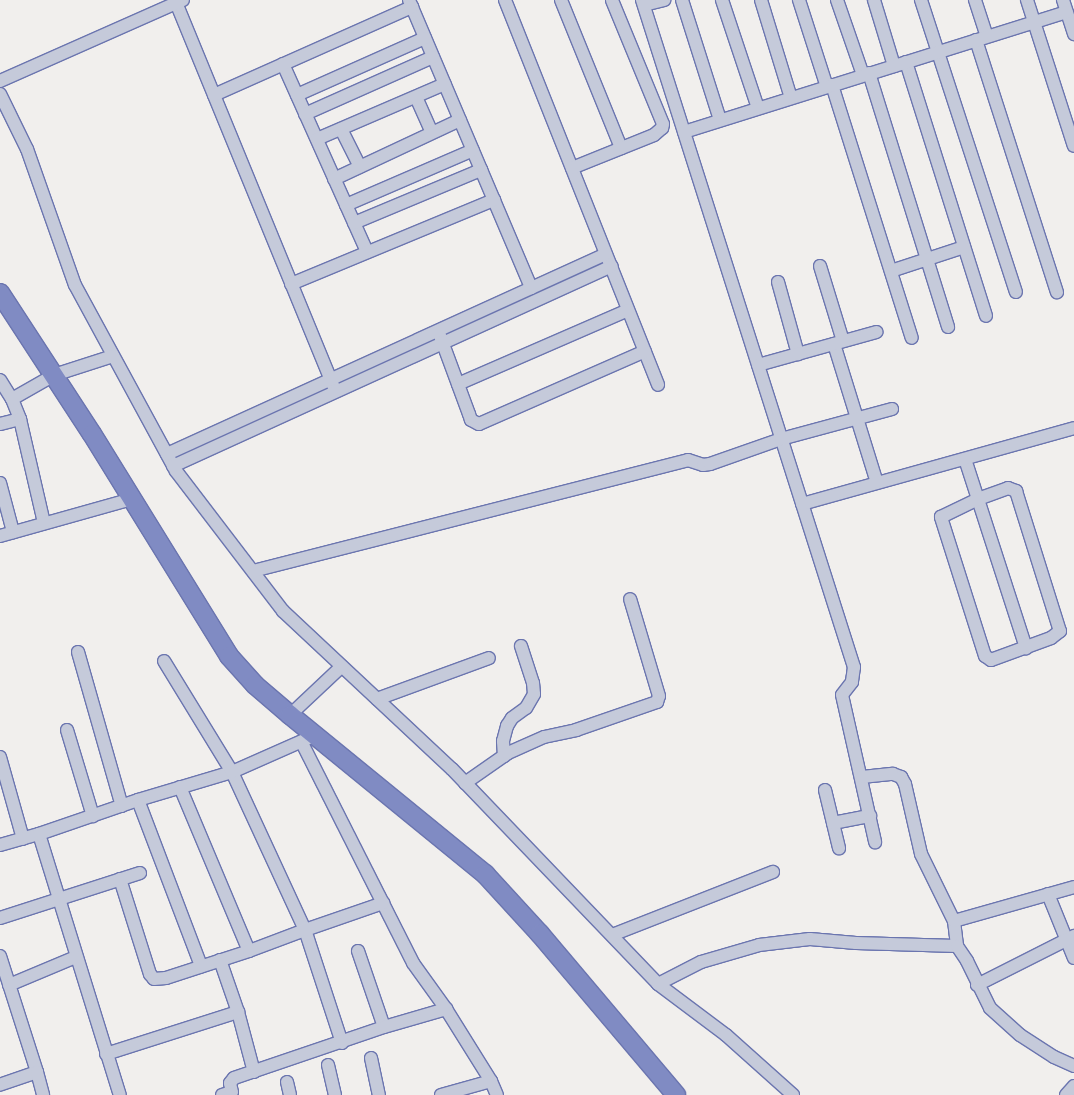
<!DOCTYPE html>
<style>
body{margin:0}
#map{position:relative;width:1074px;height:1095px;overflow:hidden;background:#f1efed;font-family:"Archivo Narrow",sans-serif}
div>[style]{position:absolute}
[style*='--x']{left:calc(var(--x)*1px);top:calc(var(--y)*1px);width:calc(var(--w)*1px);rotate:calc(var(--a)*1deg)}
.roads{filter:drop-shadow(1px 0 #6b75af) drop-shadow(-1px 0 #6b75af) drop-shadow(0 1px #6b75af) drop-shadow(0 -1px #6b75af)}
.minor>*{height:12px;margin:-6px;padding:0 6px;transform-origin:6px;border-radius:6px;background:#c5cada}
.highway>*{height:18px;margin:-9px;padding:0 9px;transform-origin:9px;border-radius:9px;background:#808bc3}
span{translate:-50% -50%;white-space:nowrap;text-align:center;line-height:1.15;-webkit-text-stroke:5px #fff;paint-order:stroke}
</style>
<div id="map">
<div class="roads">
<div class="minor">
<i style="--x:175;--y:0;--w:417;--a:67.7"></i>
<i style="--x:409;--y:0;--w:313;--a:67"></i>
<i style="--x:505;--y:0;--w:414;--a:68.3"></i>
<i style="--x:561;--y:0;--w:160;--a:67.9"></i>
<i style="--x:642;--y:0;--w:700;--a:72.37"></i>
<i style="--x:854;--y:667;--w:15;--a:98"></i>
<i style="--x:852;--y:682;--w:16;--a:128"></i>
<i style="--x:842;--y:695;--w:151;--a:77.3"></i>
<i style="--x:682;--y:0;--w:126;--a:72.4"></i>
<i style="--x:722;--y:0;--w:114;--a:71.6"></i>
<i style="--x:761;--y:0;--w:102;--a:73"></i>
<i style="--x:799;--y:0;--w:91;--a:72.2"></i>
<i style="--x:837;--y:0;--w:79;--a:70.9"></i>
<i style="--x:874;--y:0;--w:69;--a:73.1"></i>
<i style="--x:921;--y:0;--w:307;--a:72"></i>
<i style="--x:975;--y:0;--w:38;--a:72"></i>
<i style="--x:1027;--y:0;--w:153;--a:72.2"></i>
<i style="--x:1063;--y:0;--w:36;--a:72"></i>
<i style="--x:644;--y:5;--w:21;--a:-14"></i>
<i style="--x:976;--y:40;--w:265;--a:72.2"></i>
<i style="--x:906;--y:62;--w:266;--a:72.5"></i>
<i style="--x:283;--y:64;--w:206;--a:65.9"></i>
<i style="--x:869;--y:73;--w:266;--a:72.7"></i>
<i style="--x:0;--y:81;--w:200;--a:-23.9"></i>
<i style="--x:832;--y:85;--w:265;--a:72.5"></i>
<i style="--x:0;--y:94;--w:61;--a:63.9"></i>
<i style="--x:27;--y:149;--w:144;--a:70.6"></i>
<i style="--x:75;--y:285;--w:212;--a:61.5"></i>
<i style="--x:176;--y:471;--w:176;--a:52.6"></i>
<i style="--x:283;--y:611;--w:231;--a:43.1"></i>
<i style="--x:452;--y:769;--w:298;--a:46.2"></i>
<i style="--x:658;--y:984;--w:85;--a:36.9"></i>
<i style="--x:726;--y:1035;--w:90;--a:41.8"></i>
<i style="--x:214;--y:95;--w:217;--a:-24"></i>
<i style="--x:297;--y:95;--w:140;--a:-24"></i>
<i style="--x:416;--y:97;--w:39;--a:66"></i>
<i style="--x:305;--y:114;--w:140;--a:-24"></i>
<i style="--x:341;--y:129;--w:42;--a:63.4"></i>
<i style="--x:684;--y:132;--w:401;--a:-17.4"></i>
<i style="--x:317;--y:139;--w:139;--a:-23.3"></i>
<i style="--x:572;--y:168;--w:88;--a:-21.9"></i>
<i style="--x:654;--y:135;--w:11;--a:-41"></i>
<i style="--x:662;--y:128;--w:4;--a:-76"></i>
<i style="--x:663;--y:124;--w:134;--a:-112.4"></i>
<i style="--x:334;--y:179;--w:139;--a:-25.1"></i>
<i style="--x:346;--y:205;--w:138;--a:-23.4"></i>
<i style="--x:354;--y:223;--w:138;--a:-22.7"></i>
<i style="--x:820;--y:266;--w:78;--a:73"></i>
<i style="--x:891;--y:271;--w:77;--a:-18.2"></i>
<i style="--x:778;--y:282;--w:75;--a:74.5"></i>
<i style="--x:291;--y:284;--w:220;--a:-22.5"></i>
<i style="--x:439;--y:333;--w:86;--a:69.7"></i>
<i style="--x:469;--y:414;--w:6;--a:72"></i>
<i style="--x:471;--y:420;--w:9;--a:27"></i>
<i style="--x:479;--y:424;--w:181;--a:-23.7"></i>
<i style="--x:834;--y:344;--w:145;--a:72.8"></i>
<i style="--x:758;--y:365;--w:123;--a:-15.6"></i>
<i style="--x:0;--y:380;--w:22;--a:58"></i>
<i style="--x:12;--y:399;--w:22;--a:68"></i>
<i style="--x:20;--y:419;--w:21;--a:166"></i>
<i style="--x:458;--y:384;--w:185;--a:-23.5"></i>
<i style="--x:12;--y:399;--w:48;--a:-29.7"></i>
<i style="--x:54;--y:375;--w:62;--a:-17.9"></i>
<i style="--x:20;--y:419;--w:107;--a:77"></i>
<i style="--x:167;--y:454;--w:482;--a:-24.5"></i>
<i style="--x:965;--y:459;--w:199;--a:72.1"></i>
<i style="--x:173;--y:466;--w:482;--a:-24.5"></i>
<i style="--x:0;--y:483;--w:51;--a:75.1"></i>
<i style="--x:1008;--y:488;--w:9;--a:21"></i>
<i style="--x:1016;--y:491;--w:147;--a:72.6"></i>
<i style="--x:1060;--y:631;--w:11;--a:142"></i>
<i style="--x:1051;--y:638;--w:64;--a:159.9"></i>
<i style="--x:991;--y:660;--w:7;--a:-146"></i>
<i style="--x:985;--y:656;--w:146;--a:-107.6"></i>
<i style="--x:941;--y:517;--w:41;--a:-25.9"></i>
<i style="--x:978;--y:499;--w:32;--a:-20"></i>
<i style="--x:802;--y:504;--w:282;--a:-15.6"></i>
<i style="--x:0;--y:536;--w:137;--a:-15.7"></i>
<i style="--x:253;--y:571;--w:449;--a:-14.3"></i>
<i style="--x:688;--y:460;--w:16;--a:18"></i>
<i style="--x:703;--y:465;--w:7;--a:-8"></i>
<i style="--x:710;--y:464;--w:75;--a:-19.4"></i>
<i style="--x:781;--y:439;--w:115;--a:-15.1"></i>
<i style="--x:78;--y:652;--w:160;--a:74.1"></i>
<i style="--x:377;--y:699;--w:119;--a:-20.1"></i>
<i style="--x:290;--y:715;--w:71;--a:-43.3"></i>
<i style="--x:67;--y:730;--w:90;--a:73.2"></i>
<i style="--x:302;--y:743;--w:246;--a:63.2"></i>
<i style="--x:413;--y:963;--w:57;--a:54.3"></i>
<i style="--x:446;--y:1009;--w:85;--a:58"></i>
<i style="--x:491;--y:1081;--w:15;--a:67"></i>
<i style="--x:504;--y:756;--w:15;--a:-94"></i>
<i style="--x:503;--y:741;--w:16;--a:-75"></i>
<i style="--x:507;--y:726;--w:9;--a:-58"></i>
<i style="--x:512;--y:718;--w:17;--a:-36"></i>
<i style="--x:526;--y:708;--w:16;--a:-60"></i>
<i style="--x:534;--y:694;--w:11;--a:-95"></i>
<i style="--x:533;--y:683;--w:39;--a:-108"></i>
<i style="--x:0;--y:757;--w:85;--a:74.3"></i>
<i style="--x:862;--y:777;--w:31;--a:-6"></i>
<i style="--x:893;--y:774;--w:9;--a:21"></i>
<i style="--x:901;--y:777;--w:8;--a:60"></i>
<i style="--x:905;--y:784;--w:72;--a:77.1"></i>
<i style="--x:921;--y:854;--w:75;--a:63.8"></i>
<i style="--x:954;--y:921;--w:25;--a:83"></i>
<i style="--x:465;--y:783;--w:52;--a:-34.9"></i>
<i style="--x:508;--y:753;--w:39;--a:-24"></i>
<i style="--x:544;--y:737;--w:33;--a:-12"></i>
<i style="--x:576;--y:730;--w:86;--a:-19.1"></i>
<i style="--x:657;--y:702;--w:6;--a:-72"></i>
<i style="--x:659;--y:696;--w:101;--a:-106.6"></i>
<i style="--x:180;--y:787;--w:178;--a:67.2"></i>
<i style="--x:825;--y:790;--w:60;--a:76.4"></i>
<i style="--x:138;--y:800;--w:178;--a:69.2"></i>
<i style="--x:833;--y:823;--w:38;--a:-11"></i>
<i style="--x:39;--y:834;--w:273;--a:72.8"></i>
<i style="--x:0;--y:845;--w:41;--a:-15.8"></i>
<i style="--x:39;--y:834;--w:105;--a:-19"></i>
<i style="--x:138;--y:800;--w:98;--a:-16.6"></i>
<i style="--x:232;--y:772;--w:84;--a:-23.8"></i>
<i style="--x:120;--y:879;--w:100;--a:72.5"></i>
<i style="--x:150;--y:974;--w:6;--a:51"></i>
<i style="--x:154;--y:979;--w:12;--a:-5"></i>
<i style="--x:166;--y:978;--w:87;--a:-18"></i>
<i style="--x:249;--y:951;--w:60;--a:-20.6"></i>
<i style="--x:305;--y:930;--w:174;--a:-114.8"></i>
<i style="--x:232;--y:772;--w:130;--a:-121.5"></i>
<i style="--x:1048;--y:894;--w:69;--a:67.9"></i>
<i style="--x:0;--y:918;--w:147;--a:-17.8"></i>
<i style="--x:954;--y:921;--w:125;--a:-15.8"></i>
<i style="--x:612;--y:935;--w:173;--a:-21.4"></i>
<i style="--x:358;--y:951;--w:80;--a:71.1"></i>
<i style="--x:0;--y:956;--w:122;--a:72.3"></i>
<i style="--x:37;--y:1072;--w:39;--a:161"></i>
<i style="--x:658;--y:984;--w:48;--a:-27.1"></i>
<i style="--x:701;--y:962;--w:60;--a:-16.3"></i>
<i style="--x:759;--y:945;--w:51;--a:-6.7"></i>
<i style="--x:810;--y:939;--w:46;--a:5"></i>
<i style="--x:856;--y:943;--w:101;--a:1.7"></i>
<i style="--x:957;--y:946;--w:18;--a:56"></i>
<i style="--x:967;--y:961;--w:52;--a:63.9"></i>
<i style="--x:990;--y:1008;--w:40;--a:42"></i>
<i style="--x:1020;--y:1035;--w:40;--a:32.9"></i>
<i style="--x:1054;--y:1057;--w:22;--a:24"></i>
<i style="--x:9;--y:985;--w:73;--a:-22.7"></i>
<i style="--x:977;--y:985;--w:109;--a:-26.8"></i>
<i style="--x:238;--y:1012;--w:62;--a:75.1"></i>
<i style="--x:342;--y:1043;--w:119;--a:-108.1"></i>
<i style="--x:305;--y:930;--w:83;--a:-19.1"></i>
<i style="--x:106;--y:1054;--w:139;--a:-17.7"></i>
<i style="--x:238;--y:1012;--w:55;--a:-109.1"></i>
<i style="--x:371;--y:1058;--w:38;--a:78"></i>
<i style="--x:328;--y:1065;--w:31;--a:77"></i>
<i style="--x:37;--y:1072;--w:24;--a:75"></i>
<i style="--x:287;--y:1082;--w:13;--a:77"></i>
<i style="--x:222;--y:1095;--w:10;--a:-17"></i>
<i style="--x:232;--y:1092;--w:9;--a:-103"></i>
<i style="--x:230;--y:1083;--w:6;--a:-51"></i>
<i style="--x:234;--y:1078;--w:158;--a:-18.8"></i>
<i style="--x:384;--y:1027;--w:65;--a:-16.2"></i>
<i style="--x:441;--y:1095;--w:52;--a:-15.6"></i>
<i style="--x:1066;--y:1095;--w:12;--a:-48"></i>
</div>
<div class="highway">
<i style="--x:0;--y:293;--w:168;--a:56.9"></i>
<i style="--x:92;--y:434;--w:261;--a:58.3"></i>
<i style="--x:229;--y:656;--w:39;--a:48"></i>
<i style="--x:255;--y:685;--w:46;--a:40.6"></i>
<i style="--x:290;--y:715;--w:252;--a:39.2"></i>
<i style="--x:485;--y:874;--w:81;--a:47.5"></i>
<i style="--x:540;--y:934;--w:211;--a:49.8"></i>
</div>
</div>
</div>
